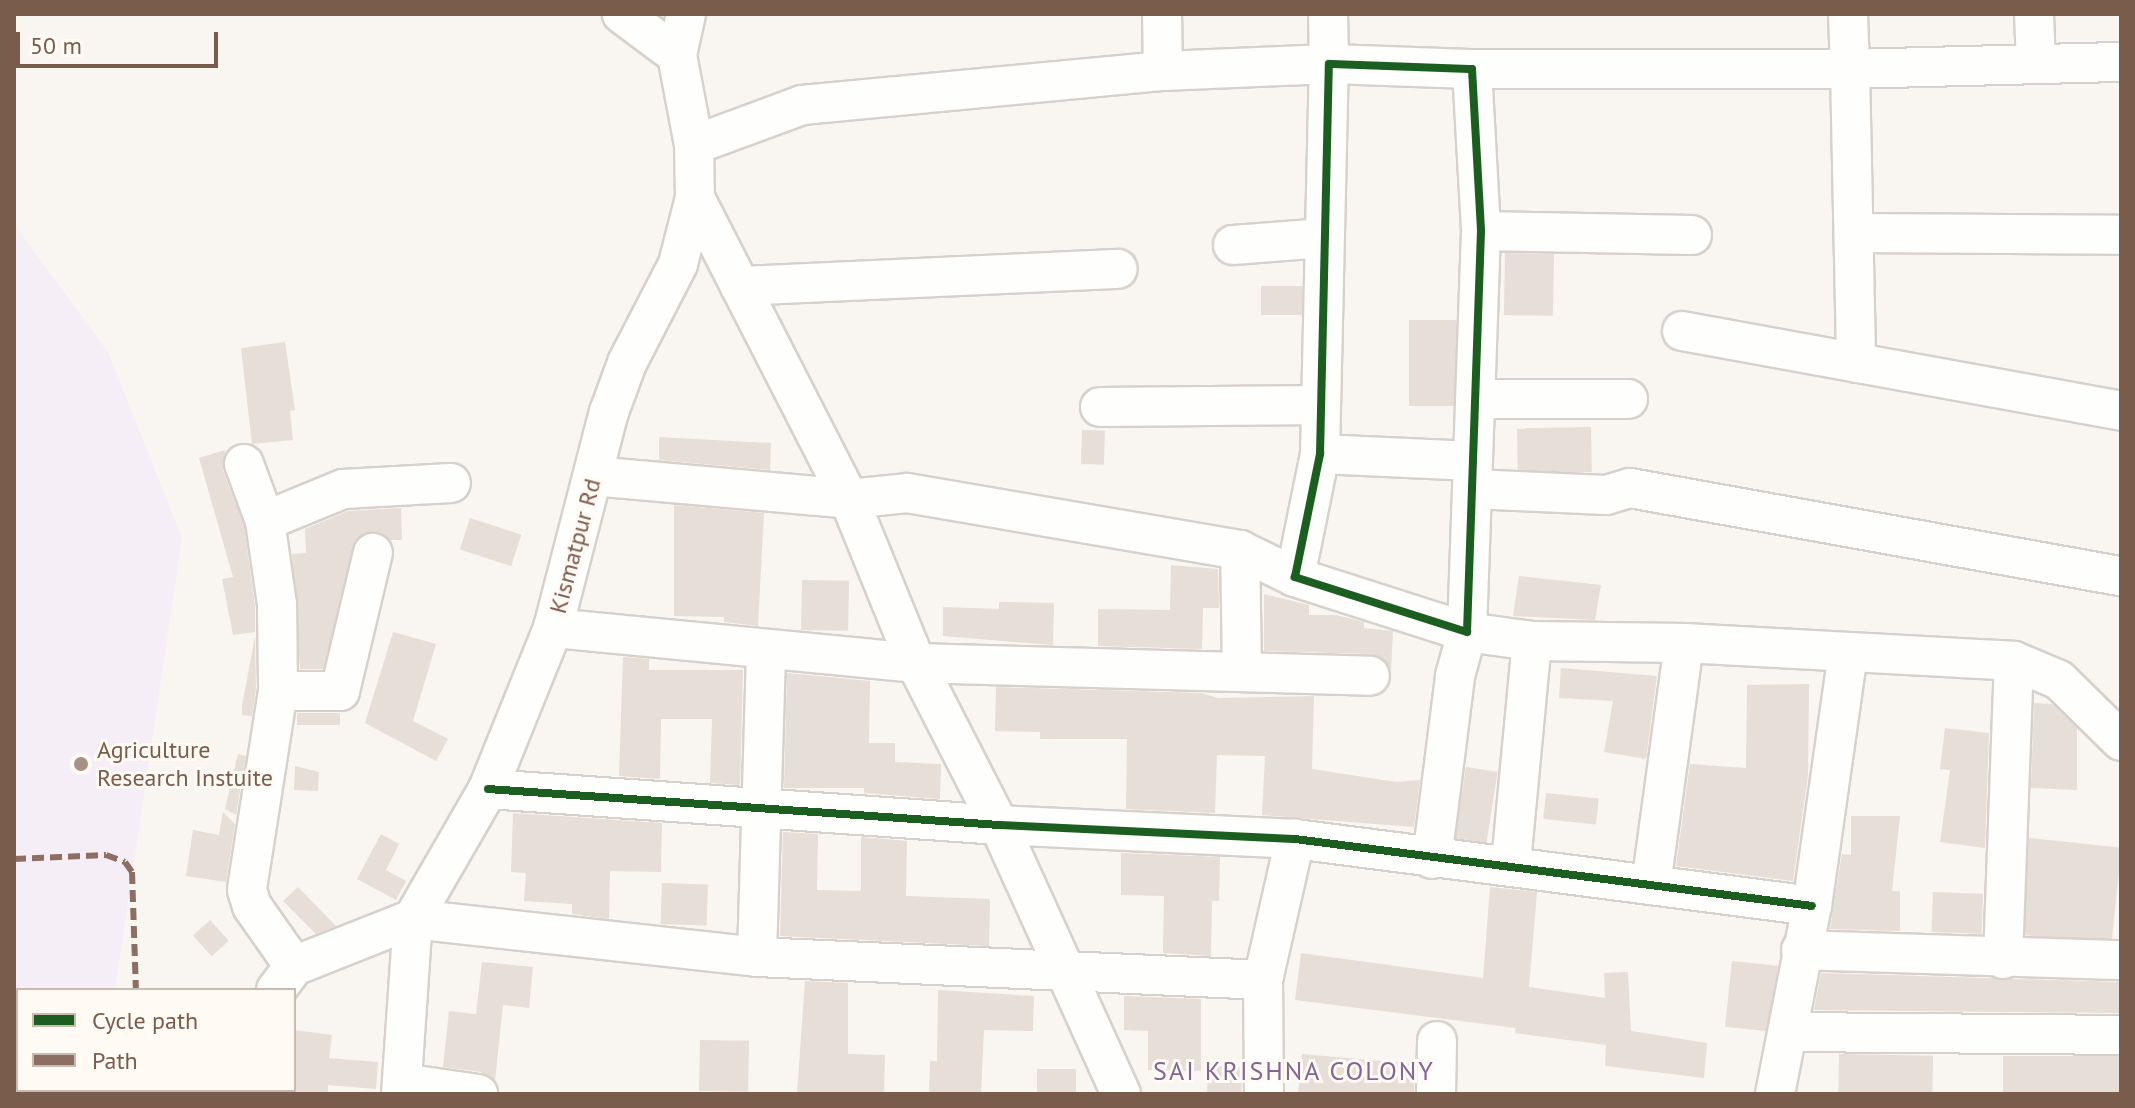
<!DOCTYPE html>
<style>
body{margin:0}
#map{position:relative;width:2135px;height:1108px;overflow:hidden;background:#f9f5f0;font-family:"PT Sans",sans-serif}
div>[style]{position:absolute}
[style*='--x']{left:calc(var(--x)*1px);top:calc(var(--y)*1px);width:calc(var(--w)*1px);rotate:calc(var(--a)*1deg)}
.education>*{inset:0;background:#f6eef6}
.building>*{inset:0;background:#e6ded7;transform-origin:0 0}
.roads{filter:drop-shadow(2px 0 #d7d1cb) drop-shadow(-2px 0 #d7d1cb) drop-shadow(0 2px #d7d1cb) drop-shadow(0 -2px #d7d1cb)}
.minor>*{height:38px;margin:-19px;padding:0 19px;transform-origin:19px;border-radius:19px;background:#fefefd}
.quiet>*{height:6px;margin-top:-3px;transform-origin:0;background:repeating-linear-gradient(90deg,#8d6e63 0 12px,transparent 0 18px)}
.cycleway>*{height:8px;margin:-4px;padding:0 4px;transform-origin:4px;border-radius:4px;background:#1b5e20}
.dots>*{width:22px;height:22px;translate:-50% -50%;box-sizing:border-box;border:4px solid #fffaf3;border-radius:50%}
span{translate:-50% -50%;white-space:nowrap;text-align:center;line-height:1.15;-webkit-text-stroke:6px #fffaf3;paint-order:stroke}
.street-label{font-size:24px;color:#7a5c4d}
.poi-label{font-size:24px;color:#7a5c4d}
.left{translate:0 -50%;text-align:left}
.neighbourhood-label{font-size:26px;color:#846695;letter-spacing:2px}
.frame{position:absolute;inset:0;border:16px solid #7a5c4d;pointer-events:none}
.legend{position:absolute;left:16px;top:988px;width:280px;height:104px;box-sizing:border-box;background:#fffaf3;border:2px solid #cabbb1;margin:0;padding:10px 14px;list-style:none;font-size:24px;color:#7a5c4d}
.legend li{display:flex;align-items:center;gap:16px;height:40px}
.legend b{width:40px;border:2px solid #cabbb1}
.scale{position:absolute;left:16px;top:32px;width:202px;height:36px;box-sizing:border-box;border:4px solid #7a5c4d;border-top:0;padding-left:10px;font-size:24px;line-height:28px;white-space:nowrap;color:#7a5c4d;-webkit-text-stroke:6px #fffaf3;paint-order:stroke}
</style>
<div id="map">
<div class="education">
<i style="clip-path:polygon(14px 224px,108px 352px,182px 538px,115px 990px,18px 990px,14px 1075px)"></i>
</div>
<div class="building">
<i style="left:1505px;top:253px;width:49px;height:62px;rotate:1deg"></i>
<i style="left:1261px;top:286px;width:41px;height:29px"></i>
<i style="left:1409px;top:320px;width:47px;height:86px"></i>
<i style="clip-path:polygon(285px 342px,295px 410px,290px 411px,293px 440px,252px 444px,241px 348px)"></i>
<i style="left:1591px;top:427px;width:45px;height:74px;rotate:89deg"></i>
<i style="left:1082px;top:430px;width:23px;height:34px;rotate:2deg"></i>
<i style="clip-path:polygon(659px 437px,771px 443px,770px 470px,659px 460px)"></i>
<i style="clip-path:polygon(225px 450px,223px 471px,244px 526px,255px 606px,255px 632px,233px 635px,222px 579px,233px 577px,199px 458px)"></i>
<i style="clip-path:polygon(674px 505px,764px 513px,758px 626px,724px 622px,724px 617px,674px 616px)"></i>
<i style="clip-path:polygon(401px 508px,402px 540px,390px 540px,377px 532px,357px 538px,323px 669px,300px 669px,292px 554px,306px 553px,305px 529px,348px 511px)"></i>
<i style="left:470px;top:518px;width:54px;height:33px;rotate:18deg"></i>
<i style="clip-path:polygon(1171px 565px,1218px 569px,1219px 608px,1203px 608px,1202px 649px,1098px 646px,1098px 609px,1170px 610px)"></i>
<i style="clip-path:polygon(1519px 576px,1601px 585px,1595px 620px,1513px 616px)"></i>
<i style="left:802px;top:580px;width:47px;height:50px;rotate:1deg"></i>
<i style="clip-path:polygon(1264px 594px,1309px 605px,1309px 615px,1336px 615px,1364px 622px,1364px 628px,1393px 631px,1391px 670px,1382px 658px,1371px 654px,1264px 651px)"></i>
<i style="clip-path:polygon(999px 602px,1054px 603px,1053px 645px,943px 636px,943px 607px,999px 609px)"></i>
<i style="clip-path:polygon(393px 632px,436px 644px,413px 721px,448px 739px,436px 761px,365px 723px)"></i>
<i style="clip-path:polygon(255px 636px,256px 689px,252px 716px,242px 715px,242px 706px)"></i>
<i style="clip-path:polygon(623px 657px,649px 659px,649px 670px,743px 670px,740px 785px,710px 783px,712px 719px,661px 719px,660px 779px,619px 776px)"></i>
<i style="clip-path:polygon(1561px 668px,1657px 676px,1646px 759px,1604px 752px,1613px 701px,1559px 698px)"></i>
<i style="clip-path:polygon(787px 673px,870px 681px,869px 743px,895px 743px,895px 762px,941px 764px,940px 799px,864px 793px,864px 788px,784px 788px)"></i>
<i style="clip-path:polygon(1809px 684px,1808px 775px,1793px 881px,1676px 866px,1690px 764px,1746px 768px,1747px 685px)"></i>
<i style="clip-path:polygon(996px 687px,1201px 693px,1218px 698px,1314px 696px,1312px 769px,1396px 782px,1420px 780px,1414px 827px,1262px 815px,1265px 756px,1217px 755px,1215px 813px,1126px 809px,1127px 739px,1040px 739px,1040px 732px,995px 731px)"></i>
<i style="clip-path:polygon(2034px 703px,2052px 704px,2077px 728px,2077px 790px,2031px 788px)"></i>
<i style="left:297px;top:713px;width:43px;height:12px"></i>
<i style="clip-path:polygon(1945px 728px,1989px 733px,1985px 848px,1940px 842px,1950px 770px,1940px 769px)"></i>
<i style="clip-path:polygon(238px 754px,246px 756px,236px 815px,225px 809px)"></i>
<i style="clip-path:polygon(295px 766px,319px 772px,318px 791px,294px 790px)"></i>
<i style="left:1466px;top:767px;width:32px;height:72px;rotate:9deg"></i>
<i style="left:1546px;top:793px;width:53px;height:26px;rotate:6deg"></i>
<i style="clip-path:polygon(223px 812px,235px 824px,226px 882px,186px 876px,193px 830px,219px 835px)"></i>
<i style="clip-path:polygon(513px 813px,662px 823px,661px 872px,610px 871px,609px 919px,572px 914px,572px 904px,524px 901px,526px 873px,511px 872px)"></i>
<i style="clip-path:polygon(1851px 816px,1900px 816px,1892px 891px,1900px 891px,1900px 931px,1830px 929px,1842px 854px,1851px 855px)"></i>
<i style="clip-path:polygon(783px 832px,818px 834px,817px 890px,861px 891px,861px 837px,907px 841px,906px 896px,990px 899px,989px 946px,780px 936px)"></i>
<i style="clip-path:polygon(381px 834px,399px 844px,386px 870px,406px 881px,396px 900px,357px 879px)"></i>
<i style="left:2029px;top:838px;width:93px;height:97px;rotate:6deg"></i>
<i style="clip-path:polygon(1121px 853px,1220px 857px,1219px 901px,1212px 901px,1211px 956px,1163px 953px,1164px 896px,1121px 895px)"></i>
<i style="left:662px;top:883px;width:46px;height:41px;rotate:2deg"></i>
<i style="clip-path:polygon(298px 887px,336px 926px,316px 934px,283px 901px)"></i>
<i style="clip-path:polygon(1490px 887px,1537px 892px,1529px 987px,1605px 998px,1604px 973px,1628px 972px,1631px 1031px,1707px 1043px,1704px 1078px,1605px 1066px,1606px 1045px,1515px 1033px,1516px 1028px,1295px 1000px,1301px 953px,1483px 978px)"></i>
<i style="left:1933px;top:892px;width:50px;height:40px;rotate:2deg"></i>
<i style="left:210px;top:920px;width:28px;height:23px;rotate:48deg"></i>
<i style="left:1732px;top:961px;width:46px;height:66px;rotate:6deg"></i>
<i style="clip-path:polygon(482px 962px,533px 967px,529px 1008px,503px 1005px,495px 1081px,481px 1072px,443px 1067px,449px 1011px,476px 1014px)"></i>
<i style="clip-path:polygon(1821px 973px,2121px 982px,2121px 1013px,1814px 1010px)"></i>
<i style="clip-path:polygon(805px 981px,848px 983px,848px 1054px,885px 1055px,884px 1094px,797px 1094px)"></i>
<i style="clip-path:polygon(938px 990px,1034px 996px,1033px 1031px,984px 1030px,981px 1094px,929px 1094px,930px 1061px,937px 1061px)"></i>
<i style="clip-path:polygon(1124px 996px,1201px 999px,1201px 1071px,1148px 1070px,1148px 1031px,1124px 1030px)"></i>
<i style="clip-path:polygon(294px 1030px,332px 1035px,329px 1058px,378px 1062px,376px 1089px,328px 1085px,328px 1094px,294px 1094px)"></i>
<i style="left:700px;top:1040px;width:49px;height:51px;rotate:1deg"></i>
<i style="clip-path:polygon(1302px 1054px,1415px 1064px,1414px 1094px,1298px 1094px)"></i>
<i style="left:1839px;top:1054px;width:94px;height:40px;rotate:1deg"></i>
<i style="left:2003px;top:1056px;width:118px;height:38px"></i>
<i style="left:1208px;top:1066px;width:34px;height:28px;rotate:2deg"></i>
<i style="left:1037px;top:1069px;width:39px;height:25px"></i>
</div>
<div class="roads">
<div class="minor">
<i style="--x:1162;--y:14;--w:57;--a:89"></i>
<i style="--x:1848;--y:14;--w:55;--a:87.9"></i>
<i style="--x:1850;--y:69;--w:271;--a:-1.5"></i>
<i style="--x:2034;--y:14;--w:49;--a:87.7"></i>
<i style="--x:677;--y:55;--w:42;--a:-77.6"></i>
<i style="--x:1329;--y:64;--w:143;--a:2"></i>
<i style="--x:1472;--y:69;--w:162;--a:86.8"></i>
<i style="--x:1481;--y:231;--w:401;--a:92"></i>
<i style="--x:1467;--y:632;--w:181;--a:-162.3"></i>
<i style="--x:1295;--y:577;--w:126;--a:-78.5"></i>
<i style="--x:1320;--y:454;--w:390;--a:-88.7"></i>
<i style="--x:1472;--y:69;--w:378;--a:0"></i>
<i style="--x:1850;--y:69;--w:294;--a:88.8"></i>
<i style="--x:694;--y:145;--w:115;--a:-20.3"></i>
<i style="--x:802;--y:105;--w:363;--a:-5.4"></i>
<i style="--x:1163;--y:71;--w:166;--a:-2.4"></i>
<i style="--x:1329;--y:64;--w:50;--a:-91.1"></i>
<i style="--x:695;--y:198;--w:338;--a:62.9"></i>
<i style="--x:849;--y:499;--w:177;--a:67.8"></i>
<i style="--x:916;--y:663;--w:182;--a:62.9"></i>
<i style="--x:999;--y:825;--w:295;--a:65.6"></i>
<i style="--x:1481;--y:231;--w:211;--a:1.1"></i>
<i style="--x:1854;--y:233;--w:267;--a:0.4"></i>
<i style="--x:1233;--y:245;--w:90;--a:-4.4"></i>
<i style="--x:740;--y:286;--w:378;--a:-2.6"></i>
<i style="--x:1682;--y:331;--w:446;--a:10.3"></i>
<i style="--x:1475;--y:399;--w:153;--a:0"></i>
<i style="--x:1100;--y:407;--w:221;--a:-0.5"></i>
<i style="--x:1320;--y:454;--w:153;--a:2.6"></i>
<i style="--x:244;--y:464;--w:61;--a:69.8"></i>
<i style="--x:265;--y:521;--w:84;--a:81.8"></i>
<i style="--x:277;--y:604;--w:87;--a:89.3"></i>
<i style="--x:278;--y:691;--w:201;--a:98.9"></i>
<i style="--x:247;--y:890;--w:17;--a:73"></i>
<i style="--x:252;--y:906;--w:73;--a:55"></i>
<i style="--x:593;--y:476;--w:257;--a:5.1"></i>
<i style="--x:849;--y:499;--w:58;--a:-5.9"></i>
<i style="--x:907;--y:493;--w:338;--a:9.7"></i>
<i style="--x:1472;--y:489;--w:134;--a:2.6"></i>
<i style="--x:1606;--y:495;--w:25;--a:-16"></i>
<i style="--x:1630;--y:488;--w:499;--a:10.2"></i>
<i style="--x:265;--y:521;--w:84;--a:-22.3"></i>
<i style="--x:343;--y:489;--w:108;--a:-3.2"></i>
<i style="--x:553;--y:628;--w:365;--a:5.5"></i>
<i style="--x:916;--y:663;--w:454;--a:1.6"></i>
<i style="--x:1242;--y:671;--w:121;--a:-90.9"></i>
<i style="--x:1240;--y:550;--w:61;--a:26.1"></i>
<i style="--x:278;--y:691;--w:62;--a:0"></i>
<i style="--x:340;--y:691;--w:142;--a:-76.6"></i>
<i style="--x:488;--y:789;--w:512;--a:4.03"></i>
<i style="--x:999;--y:825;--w:296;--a:2.7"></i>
<i style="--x:1295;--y:839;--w:521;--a:7.38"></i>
<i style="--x:1432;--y:859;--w:184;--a:-82.8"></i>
<i style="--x:1455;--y:676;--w:46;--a:-74.7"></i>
<i style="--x:1467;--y:632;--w:66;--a:7.9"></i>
<i style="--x:1532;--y:641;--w:152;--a:0.8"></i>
<i style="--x:1684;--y:643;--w:330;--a:3.1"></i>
<i style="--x:2014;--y:661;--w:49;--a:22.9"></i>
<i style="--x:2059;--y:680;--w:87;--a:44.5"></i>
<i style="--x:1511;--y:863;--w:223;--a:-84.6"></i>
<i style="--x:1651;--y:885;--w:244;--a:-82.2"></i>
<i style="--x:1801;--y:950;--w:320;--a:1.8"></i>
<i style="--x:757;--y:957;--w:306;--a:-88.3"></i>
<i style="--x:2003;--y:959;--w:298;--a:-87.9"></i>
<i style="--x:276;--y:990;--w:30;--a:-53"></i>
<i style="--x:294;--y:966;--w:128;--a:-21.6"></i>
<i style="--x:413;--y:919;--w:346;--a:6.3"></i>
<i style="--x:757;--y:957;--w:507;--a:2.6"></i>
<i style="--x:1788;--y:1032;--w:333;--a:0.5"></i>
<i style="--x:402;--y:1083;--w:77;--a:8.2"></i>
<i style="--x:162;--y:1094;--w:17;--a:-13"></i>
<i style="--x:401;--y:1094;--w:175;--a:-86.1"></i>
<i style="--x:413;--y:919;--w:150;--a:-60"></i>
<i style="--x:488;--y:789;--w:174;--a:-68"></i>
<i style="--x:553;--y:628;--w:223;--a:-75.5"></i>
<i style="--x:609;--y:412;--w:52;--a:-69.8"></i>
<i style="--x:627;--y:363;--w:111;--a:-62.7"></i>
<i style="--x:678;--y:264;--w:68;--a:-75.6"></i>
<i style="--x:695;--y:198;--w:53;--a:-91.1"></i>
<i style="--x:694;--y:145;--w:92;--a:-100.7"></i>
<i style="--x:677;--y:55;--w:69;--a:-143.3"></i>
<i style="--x:1264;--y:1094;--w:114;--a:-90.5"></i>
<i style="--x:1263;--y:980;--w:145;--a:-77.2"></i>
<i style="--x:1436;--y:1094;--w:53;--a:-88.9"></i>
<i style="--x:1775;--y:1094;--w:192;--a:-78.9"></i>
<i style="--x:1812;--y:906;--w:256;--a:-81.9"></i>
</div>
</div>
<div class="quiet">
<i style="--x:14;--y:859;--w:92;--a:-2.5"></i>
<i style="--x:106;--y:855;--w:20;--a:20"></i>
<i style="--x:125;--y:862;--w:12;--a:55"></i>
<i style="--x:132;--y:872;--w:118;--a:88.1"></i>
</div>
<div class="cycleway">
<i style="--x:1329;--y:64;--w:143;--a:2"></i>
<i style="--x:1472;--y:69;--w:162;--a:86.8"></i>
<i style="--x:1481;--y:231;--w:401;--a:92"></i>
<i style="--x:1467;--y:632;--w:181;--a:-162.3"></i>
<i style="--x:1295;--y:577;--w:126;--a:-78.5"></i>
<i style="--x:1320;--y:454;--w:390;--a:-88.7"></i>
<i style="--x:488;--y:789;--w:512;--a:4.03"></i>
<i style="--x:999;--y:825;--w:296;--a:2.7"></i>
<i style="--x:1295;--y:839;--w:521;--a:7.38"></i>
</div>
<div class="dots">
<i style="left:81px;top:764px;background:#a69286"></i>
</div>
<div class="street-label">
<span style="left:575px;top:546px;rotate:-75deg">Kismatpur Rd</span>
</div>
<div class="poi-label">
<span class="left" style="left:97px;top:764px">Agriculture<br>Research Instuite</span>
</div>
<div class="neighbourhood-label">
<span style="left:1294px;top:1071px">SAI KRISHNA COLONY</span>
</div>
<div class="frame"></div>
<ul class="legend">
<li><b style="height:10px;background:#1b5e20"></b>Cycle path</li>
<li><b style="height:10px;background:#8d6e63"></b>Path</li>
</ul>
<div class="scale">50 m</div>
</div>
